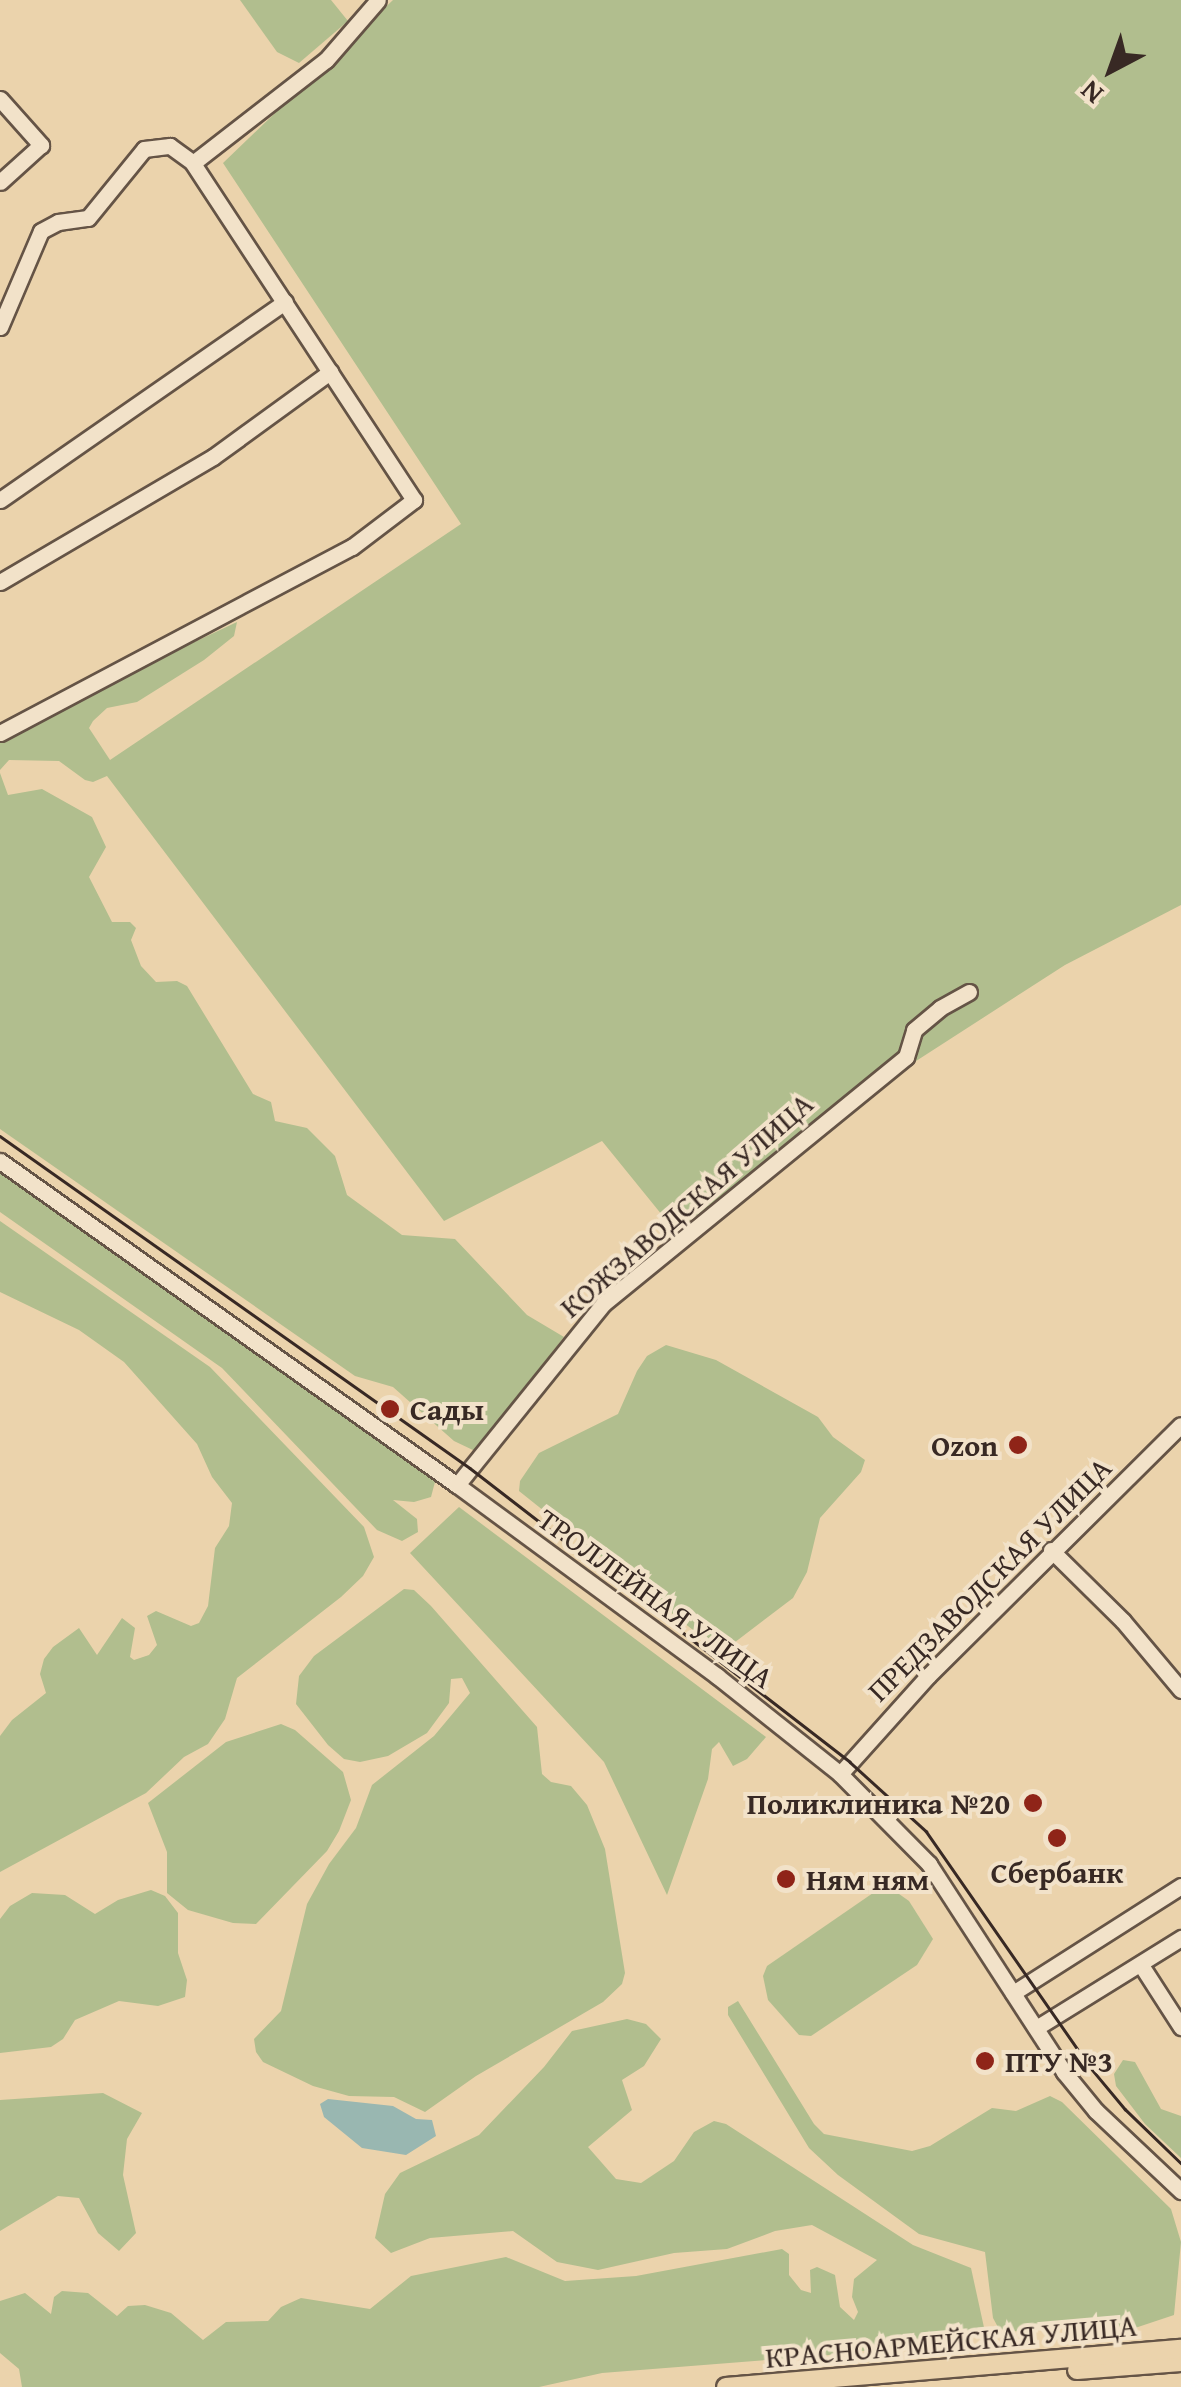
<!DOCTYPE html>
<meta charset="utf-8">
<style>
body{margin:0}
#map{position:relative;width:1181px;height:2387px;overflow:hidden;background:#ebd3ac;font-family:"Gentium Book Plus",serif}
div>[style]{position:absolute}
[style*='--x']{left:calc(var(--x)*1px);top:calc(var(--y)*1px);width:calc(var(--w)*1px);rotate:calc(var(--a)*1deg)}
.green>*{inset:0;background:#b1be8e}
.water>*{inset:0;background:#99b7b1}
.roads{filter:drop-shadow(2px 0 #655446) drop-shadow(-2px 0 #655446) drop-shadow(0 2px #655446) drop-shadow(0 -2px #655446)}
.minor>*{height:15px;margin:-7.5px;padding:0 7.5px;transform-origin:7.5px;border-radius:7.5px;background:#f2e2c9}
.major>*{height:18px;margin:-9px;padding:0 9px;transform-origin:9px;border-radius:9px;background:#ebd3ac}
.tram>*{height:2.5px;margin:-1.25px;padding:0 1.25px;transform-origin:1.25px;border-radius:1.25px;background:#382924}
.dots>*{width:28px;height:28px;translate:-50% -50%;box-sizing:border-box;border:5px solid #f2e2c9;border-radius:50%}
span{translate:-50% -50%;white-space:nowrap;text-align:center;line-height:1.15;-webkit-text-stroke:8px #f2e2c9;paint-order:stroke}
.street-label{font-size:30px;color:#382924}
.poi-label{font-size:30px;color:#382924;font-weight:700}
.left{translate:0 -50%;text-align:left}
.right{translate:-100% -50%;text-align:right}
.north{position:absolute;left:1061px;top:20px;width:100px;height:100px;-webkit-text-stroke:8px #f2e2c9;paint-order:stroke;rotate:221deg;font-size:28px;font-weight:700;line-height:40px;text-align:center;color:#382924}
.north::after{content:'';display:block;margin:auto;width:35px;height:45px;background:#382924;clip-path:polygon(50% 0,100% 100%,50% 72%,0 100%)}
</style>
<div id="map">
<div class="green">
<i style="clip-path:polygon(240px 0,331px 0,348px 21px,299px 63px,277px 52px)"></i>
<i style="clip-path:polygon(393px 0,1181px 0,1181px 905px,1065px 965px,913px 1063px,675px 1231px,602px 1141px,444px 1221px,107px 776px,93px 782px,85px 780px,59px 761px,9px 760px,0 770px,0 739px,77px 697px,237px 622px,234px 636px,204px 660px,137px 702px,107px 708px,93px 721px,89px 728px,110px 760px,461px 524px,223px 163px)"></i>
<i style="clip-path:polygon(0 773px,8px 795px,42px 789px,92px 817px,106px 847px,89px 877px,112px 922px,130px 922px,136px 928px,131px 940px,141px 966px,156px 982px,177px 981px,187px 986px,253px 1094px,271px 1102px,275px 1121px,307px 1128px,335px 1156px,347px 1195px,402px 1235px,455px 1239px,527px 1315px,564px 1337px,475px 1451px,454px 1441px,393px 1387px,355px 1376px,0 1129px)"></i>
<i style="clip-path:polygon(0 1164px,435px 1482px,431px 1497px,414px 1502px,393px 1500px,417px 1519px,418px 1532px,402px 1541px,377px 1530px,222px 1368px,0 1212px)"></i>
<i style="clip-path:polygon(0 1221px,210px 1367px,364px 1527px,374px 1557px,363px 1576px,341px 1597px,237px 1678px,225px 1719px,208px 1744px,184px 1757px,146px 1793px,0 1872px,0 1736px,12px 1720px,46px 1693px,40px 1674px,44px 1659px,53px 1647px,79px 1628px,97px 1655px,122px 1618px,135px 1628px,130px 1657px,134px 1660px,149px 1655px,157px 1645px,147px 1616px,156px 1611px,191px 1626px,199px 1623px,208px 1606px,215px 1548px,229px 1526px,232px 1503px,212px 1477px,197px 1444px,124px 1362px,79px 1330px,0 1292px)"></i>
<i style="clip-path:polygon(666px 1345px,716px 1360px,818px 1417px,833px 1437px,865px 1460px,861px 1472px,820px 1518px,807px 1572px,793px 1598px,726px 1649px,713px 1646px,519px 1491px,520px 1481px,539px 1453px,618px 1414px,637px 1371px,647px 1356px)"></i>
<i style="clip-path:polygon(459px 1507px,766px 1737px,747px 1759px,733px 1766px,719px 1742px,712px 1749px,708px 1779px,667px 1895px,604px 1762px,410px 1553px)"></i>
<i style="clip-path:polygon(404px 1589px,414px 1590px,431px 1606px,537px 1727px,542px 1774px,551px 1782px,571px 1786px,587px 1805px,605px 1849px,625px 1973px,622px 1984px,603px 2002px,476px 2076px,425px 2112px,394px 2097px,349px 2096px,313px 2086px,263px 2062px,256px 2052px,254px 2039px,281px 2011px,307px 1904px,329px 1864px,356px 1828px,372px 1785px,434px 1736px,470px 1693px,462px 1678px,451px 1679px,449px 1703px,427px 1733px,388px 1756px,360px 1762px,344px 1759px,328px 1745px,296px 1704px,299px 1676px,314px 1656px)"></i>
<i style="clip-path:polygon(281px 1724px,295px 1730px,343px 1772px,351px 1800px,339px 1831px,327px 1851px,256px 1924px,233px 1923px,188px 1910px,167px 1893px,167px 1852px,148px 1803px,226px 1742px)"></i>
<i style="clip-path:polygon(892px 1889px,909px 1901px,933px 1939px,917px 1965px,811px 2036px,799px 2035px,768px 2000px,763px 1976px,767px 1966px,873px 1893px)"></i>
<i style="clip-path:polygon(151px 1890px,165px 1896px,178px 1913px,178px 1953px,187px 1980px,185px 1997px,158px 2006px,119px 2001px,75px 2020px,63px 2039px,51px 2047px,0 2053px,0 1919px,10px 1906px,32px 1893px,65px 1895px,95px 1914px,118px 1900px)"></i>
<i style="clip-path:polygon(738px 2001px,814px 2124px,824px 2134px,912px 2151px,930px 2146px,992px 2108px,1016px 2111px,1050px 2096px,1062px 2102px,1171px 2209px,1181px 2242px,1174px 2315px,1135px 2328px,1088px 2324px,1021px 2332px,999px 2329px,993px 2318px,985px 2252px,919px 2234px,838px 2175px,809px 2148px,728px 2015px,728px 2007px)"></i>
<i style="clip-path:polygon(627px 2019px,646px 2024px,661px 2039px,644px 2066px,622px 2080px,632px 2110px,588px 2147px,616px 2179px,641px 2183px,674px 2161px,694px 2132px,714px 2121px,726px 2124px,913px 2245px,971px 2268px,985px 2332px,970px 2338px,829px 2355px,602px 2373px,539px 2387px,22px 2387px,19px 2369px,0 2353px,0 2301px,25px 2293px,51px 2314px,54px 2297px,62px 2291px,88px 2293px,117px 2316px,128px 2306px,145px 2305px,171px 2313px,203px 2340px,226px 2322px,268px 2321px,281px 2307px,301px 2298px,370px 2309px,411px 2276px,506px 2257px,565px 2281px,636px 2276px,782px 2249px,789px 2254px,789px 2275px,801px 2290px,811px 2293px,810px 2270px,817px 2267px,835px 2275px,840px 2307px,854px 2320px,858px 2312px,852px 2297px,854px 2279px,877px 2260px,812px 2225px,775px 2231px,727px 2249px,674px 2253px,598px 2270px,557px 2262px,513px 2231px,430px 2238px,391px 2253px,375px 2238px,385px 2194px,400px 2173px,479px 2135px,544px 2067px,572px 2031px)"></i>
<i style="clip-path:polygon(1123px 2060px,1135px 2062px,1161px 2109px,1181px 2116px,1181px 2158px,1145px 2124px,1116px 2086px,1114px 2074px)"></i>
<i style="clip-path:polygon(103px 2093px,142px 2113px,127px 2139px,123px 2175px,136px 2233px,119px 2251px,98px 2233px,79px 2198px,58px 2196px,0 2231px,0 2100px)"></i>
</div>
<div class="water">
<i style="clip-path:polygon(328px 2099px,393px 2106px,416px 2119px,432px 2120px,436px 2136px,406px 2155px,362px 2148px,324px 2117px,320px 2104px)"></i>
</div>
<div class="roads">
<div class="minor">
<i style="--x:0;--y:99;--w:62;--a:48.3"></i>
<i style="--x:41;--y:145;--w:55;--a:137.9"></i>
<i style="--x:0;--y:327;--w:104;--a:-66.9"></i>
<i style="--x:41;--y:231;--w:19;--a:-28"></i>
<i style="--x:58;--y:222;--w:30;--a:-8"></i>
<i style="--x:88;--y:218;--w:89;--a:-50.9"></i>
<i style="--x:144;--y:149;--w:26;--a:-7"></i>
<i style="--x:170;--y:146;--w:29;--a:36"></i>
<i style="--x:0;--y:500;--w:347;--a:-34.8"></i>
<i style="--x:0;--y:582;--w:247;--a:-30.4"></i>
<i style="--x:213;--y:457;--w:145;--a:-36"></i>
<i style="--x:0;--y:733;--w:398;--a:-27.9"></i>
<i style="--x:352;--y:547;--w:78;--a:-37.2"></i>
<i style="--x:414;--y:500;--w:403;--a:-123.3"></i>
<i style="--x:193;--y:163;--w:168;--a:-37.8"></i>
<i style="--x:326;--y:60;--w:79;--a:-49.1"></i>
<i style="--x:0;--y:1161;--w:560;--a:35.34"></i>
<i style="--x:457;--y:1485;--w:323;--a:36.3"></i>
<i style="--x:717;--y:1676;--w:157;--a:38.5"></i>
<i style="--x:840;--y:1774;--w:127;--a:45.3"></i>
<i style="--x:929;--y:1864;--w:248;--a:57"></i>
<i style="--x:1064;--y:2072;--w:50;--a:50.6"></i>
<i style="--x:1096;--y:2111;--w:117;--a:43.3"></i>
<i style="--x:457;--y:1485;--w:233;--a:-51.1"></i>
<i style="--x:603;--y:1304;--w:391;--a:-39.2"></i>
<i style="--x:906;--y:1057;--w:28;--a:-73"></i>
<i style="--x:914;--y:1030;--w:34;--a:-40"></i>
<i style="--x:940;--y:1008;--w:33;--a:-29"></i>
<i style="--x:1051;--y:1550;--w:101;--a:44.6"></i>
<i style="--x:1123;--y:1621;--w:90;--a:50"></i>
<i style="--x:840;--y:1774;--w:132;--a:-48.1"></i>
<i style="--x:928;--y:1676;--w:356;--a:-44.8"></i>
<i style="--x:1141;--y:1965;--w:74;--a:57.2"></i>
<i style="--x:1013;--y:1993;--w:199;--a:-32.5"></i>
<i style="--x:1036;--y:2028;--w:171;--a:-31.8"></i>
</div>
<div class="major">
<i style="--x:1077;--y:2370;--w:104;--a:-4.4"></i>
<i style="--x:726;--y:2387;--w:457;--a:-4.8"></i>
</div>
</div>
<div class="tram">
<i style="--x:0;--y:1136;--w:575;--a:35.24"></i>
<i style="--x:470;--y:1468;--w:480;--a:37.7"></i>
<i style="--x:850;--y:1762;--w:103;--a:42.2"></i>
<i style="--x:926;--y:1831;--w:287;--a:55.2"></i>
<i style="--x:1090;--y:2067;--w:55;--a:50.2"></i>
<i style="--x:1125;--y:2109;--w:78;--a:44"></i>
</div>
<div class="dots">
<i style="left:390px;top:1409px;background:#8f2418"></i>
<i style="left:1018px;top:1445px;background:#8f2418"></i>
<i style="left:1033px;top:1803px;background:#8f2418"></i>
<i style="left:1057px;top:1838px;background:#8f2418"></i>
<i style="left:786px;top:1879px;background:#8f2418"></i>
<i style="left:985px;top:2061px;background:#8f2418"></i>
</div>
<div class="street-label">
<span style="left:686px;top:1205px;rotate:-41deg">КОЖЗАВОДСКАЯ УЛИЦА</span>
<span style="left:989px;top:1579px;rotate:-45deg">ПРЕДЗАВОДСКАЯ УЛИЦА</span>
<span style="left:656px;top:1598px;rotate:36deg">ТРОЛЛЕЙНАЯ УЛИЦА</span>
<span style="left:951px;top:2341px;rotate:-5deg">КРАСНОАРМЕЙСКАЯ УЛИЦА</span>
</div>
<div class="poi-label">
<span class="left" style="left:410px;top:1409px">Сады</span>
<span class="right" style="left:998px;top:1445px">Ozon</span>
<span class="right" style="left:1010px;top:1803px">Поликлиника №20</span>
<span style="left:1057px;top:1872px">Сбербанк</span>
<span class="left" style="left:806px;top:1879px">Ням ням</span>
<span class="left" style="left:1005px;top:2061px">ПТУ №3</span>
</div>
<div class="north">N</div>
</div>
